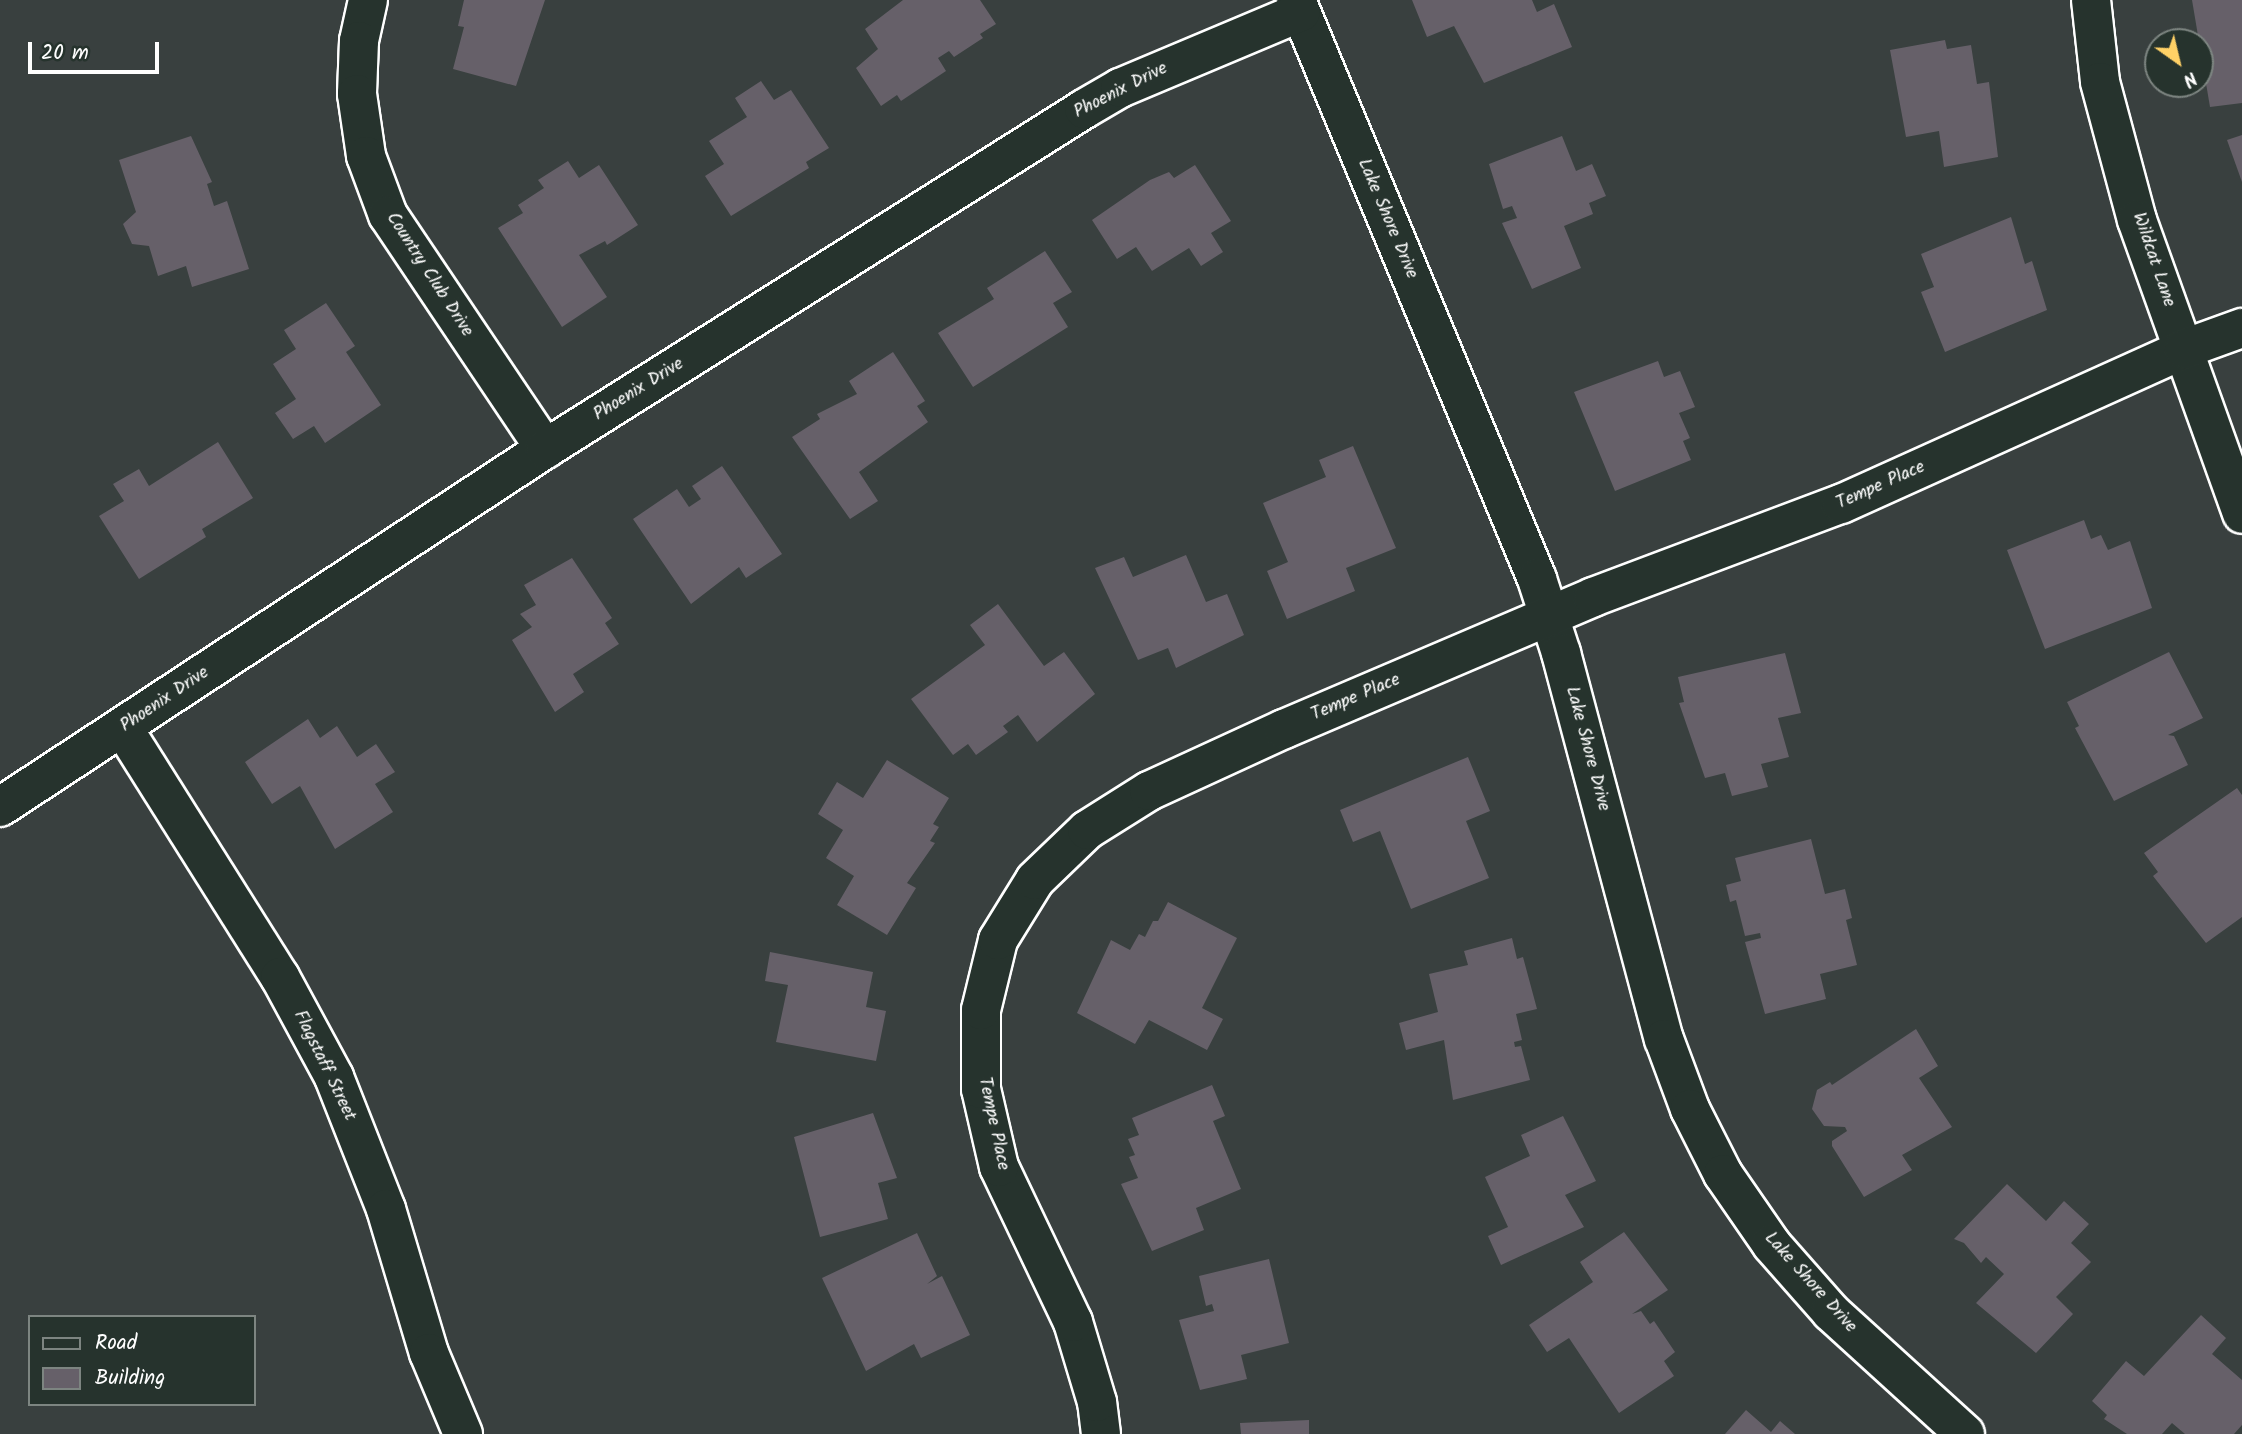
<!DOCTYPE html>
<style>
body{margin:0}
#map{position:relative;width:2242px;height:1434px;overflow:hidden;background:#39403f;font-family:Kalam,sans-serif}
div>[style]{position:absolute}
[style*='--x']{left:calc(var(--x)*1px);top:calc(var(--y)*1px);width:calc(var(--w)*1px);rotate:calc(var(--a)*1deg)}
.building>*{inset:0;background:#666069}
.roads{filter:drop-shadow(2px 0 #fff) drop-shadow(-2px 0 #fff) drop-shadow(0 2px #fff) drop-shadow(0 -2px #fff)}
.street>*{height:38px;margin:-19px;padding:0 19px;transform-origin:19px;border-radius:19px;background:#26332d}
span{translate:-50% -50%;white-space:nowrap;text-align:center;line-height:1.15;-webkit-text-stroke:5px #26332d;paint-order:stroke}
.street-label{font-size:18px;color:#fff}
.legend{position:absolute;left:28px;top:1315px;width:228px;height:91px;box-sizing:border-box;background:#26332d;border:2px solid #7d8581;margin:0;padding:9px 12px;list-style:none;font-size:21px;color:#fff}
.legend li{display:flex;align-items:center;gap:14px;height:35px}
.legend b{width:35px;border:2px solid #7d8581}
.north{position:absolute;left:2144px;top:28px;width:70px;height:70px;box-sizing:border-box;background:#26332d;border:2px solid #7d8581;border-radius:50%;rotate:146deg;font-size:19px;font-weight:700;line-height:28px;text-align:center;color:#fff}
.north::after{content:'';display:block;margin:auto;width:24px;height:32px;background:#ffd166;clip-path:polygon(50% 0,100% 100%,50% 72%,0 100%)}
.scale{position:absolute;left:28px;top:42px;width:131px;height:32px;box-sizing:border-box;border:4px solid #fff;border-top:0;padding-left:9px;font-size:21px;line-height:24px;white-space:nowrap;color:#fff;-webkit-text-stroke:5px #26332d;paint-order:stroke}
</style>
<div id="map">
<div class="building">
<i style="clip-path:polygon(464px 0,545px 0,516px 86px,453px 69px,464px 27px,458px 26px)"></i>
<i style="clip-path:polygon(903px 0,980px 0,996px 24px,980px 34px,983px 38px,954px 57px,949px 51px,938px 58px,946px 71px,901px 101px,897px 95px,881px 106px,856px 68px,878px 49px,865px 29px)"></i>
<i style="clip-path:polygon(1412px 0,1532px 0,1537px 12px,1554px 4px,1572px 47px,1484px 83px,1454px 26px,1427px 37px)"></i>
<i style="clip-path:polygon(2192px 0,2242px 0,2242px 103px,2210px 107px)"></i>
<i style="clip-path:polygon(1945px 40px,1947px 49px,1971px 45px,1977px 84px,1989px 82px,1998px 157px,1944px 167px,1939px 131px,1906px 137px,1890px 50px)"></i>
<i style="clip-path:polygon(761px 81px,774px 100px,791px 90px,829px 148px,806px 162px,809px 168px,731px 216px,705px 176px,724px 164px,709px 141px,747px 117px,735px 98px)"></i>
<i style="clip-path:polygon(2242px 135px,2242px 182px,2227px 140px)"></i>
<i style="clip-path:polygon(191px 136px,212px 182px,207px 184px,214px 206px,227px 201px,249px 269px,192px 287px,186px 266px,158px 276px,149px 246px,132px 244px,123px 224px,136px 212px,119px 160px)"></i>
<i style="clip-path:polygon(1562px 136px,1576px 171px,1592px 164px,1606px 196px,1589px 203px,1593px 214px,1564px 226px,1581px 268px,1532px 289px,1502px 223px,1517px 218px,1512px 206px,1503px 209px,1489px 164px)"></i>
<i style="clip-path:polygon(568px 161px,579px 178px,599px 165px,638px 225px,607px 245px,605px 241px,579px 255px,607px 297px,562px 327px,498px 228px,523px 213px,518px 205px,544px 188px,538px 180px)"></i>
<i style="clip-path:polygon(1195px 165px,1231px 221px,1211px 233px,1223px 252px,1201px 266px,1189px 248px,1152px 271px,1136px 247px,1117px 259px,1092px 220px,1150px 180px,1169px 172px,1174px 178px)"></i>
<i style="clip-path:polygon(2011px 217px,2025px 264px,2032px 261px,2047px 310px,1945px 352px,1921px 292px,1934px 287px,1921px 254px)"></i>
<i style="clip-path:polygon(1045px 251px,1072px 292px,1053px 303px,1068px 327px,973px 387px,938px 333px,994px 299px,987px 288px)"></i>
<i style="clip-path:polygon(326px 303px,355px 346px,346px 352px,381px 405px,325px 443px,314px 426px,293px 439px,275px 413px,296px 399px,273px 364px,296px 349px,284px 330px)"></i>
<i style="clip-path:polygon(893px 352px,925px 401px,917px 406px,928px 422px,859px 472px,878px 501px,850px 519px,792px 437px,820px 419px,817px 414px,857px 394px,849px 381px)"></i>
<i style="clip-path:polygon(1658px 361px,1664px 377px,1680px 371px,1695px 407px,1679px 413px,1690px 438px,1683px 441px,1691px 460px,1615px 491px,1574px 392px)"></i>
<i style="clip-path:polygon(218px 442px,253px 498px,202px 529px,206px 537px,139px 579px,99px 516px,124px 501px,113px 484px,139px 469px,149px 486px)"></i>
<i style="clip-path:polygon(1353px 446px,1396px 548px,1346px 568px,1355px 591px,1287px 619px,1267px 571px,1288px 562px,1263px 503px,1326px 477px,1319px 460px)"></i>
<i style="clip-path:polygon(722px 466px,782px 554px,746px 578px,739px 567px,691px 604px,633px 519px,677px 489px,689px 507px,701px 499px,692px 486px)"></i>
<i style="clip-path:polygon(2084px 520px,2091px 539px,2101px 535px,2108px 550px,2130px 541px,2152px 608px,2045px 649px,2007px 550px)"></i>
<i style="clip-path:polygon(1186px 555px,1206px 602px,1227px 594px,1244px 635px,1176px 668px,1168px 648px,1138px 660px,1095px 568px,1124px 557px,1133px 577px)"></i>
<i style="clip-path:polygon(572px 558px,612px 618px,605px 623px,619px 644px,573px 674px,584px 692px,555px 712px,512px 640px,532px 627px,520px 614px,536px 605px,524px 585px)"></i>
<i style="clip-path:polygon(998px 604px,1044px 666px,1064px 652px,1095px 694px,1037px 742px,1018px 715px,1003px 726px,1008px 732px,976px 755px,968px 744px,953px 755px,911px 699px,985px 645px,970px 625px)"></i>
<i style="clip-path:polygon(2169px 652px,2203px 718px,2168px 735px,2174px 736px,2188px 765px,2114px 801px,2075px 728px,2079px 726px,2067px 702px)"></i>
<i style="clip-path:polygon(1785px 653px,1801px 713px,1778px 718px,1789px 757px,1761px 764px,1768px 787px,1732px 796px,1725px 773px,1705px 778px,1679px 703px,1684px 702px,1678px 677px)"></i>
<i style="clip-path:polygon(308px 719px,320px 738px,337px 726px,357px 757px,376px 744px,395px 772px,375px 784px,393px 812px,335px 849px,300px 786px,272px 804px,245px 762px)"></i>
<i style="clip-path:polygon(1468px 757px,1490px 811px,1466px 821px,1489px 878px,1411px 909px,1380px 831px,1353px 842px,1340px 810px)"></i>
<i style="clip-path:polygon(887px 760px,949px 798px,933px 824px,939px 827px,930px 841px,935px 843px,907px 883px,916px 888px,887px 935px,837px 905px,854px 876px,826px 858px,843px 830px,818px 814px,837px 782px,863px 798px)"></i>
<i style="clip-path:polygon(2237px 788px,2242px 795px,2242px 917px,2206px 943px,2153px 876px,2158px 872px,2144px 853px)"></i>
<i style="clip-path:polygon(1811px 839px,1825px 894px,1845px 889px,1852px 918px,1846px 920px,1857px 965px,1820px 974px,1826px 999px,1765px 1014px,1745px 942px,1761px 938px,1760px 933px,1745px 936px,1736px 900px,1730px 902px,1726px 885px,1741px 881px,1735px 858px)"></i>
<i style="clip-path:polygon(1168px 902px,1237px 938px,1202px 1008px,1223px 1019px,1207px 1050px,1149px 1020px,1135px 1044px,1077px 1013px,1111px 940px,1130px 950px,1139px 934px,1145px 937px,1153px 921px,1158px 921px)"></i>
<i style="clip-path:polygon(1512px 938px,1517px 959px,1523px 957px,1537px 1009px,1516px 1014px,1522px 1040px,1514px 1042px,1515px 1047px,1521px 1046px,1530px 1080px,1453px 1100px,1444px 1040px,1406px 1050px,1399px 1023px,1438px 1012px,1429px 974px,1468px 965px,1464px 951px)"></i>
<i style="clip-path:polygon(770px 952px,873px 972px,866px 1007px,886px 1011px,876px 1061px,776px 1042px,788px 985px,765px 981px)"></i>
<i style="clip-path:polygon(1916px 1029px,1938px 1066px,1919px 1078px,1952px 1127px,1902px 1155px,1912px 1170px,1864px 1197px,1832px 1146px,1832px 1141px,1847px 1131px,1845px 1127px,1824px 1126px,1812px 1109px,1817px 1090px,1830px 1082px,1832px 1085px)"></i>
<i style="clip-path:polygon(1212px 1085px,1225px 1116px,1213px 1121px,1241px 1189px,1196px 1208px,1204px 1230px,1152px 1251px,1121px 1184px,1138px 1178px,1129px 1157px,1135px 1155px,1128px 1139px,1139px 1135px,1132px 1118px)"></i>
<i style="clip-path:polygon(873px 1113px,897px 1178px,878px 1183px,888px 1219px,820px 1237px,794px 1137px)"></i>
<i style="clip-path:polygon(1563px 1116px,1596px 1181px,1565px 1195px,1584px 1227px,1501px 1265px,1488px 1236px,1508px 1227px,1485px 1177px,1530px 1156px,1521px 1135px)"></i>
<i style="clip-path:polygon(2007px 1184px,2046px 1221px,2064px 1201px,2089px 1224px,2071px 1243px,2091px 1262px,2056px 1297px,2073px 1314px,2036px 1353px,1976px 1303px,2004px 1274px,1986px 1257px,1981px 1263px,1964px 1243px,1954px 1239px)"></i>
<i style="clip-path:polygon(1624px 1232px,1668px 1290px,1632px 1314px,1641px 1311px,1650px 1324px,1654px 1321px,1675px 1352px,1664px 1361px,1674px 1376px,1619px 1413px,1569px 1338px,1547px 1352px,1529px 1325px,1593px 1282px,1580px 1262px)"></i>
<i style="clip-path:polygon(917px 1233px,937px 1276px,927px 1284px,942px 1276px,970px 1335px,921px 1358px,914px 1344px,866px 1371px,822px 1278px)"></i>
<i style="clip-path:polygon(1269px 1259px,1289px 1343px,1241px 1355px,1247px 1379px,1200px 1390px,1179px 1320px,1214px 1311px,1212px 1304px,1206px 1306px,1199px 1276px)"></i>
<i style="clip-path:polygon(2201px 1315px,2226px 1338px,2212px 1354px,2242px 1380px,2242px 1425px,2234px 1434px,2185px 1434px,2172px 1423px,2162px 1434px,2127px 1434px,2104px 1419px,2107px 1415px,2092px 1401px,2126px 1361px,2144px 1376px)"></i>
<i style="clip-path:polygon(1746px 1410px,1771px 1432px,1780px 1421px,1795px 1434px,1725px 1434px)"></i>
<i style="clip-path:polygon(1309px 1420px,1309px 1434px,1241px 1434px,1240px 1423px)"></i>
</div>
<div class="roads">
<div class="street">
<i style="--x:368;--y:0;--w:42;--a:102.4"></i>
<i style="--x:359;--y:41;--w:53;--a:92.2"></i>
<i style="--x:357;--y:94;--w:63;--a:81.7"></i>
<i style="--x:366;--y:156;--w:63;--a:69.6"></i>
<i style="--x:388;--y:215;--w:282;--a:56.1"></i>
<i style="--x:1296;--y:0;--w:627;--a:67.4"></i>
<i style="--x:1537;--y:579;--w:78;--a:72"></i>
<i style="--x:1561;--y:653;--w:400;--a:75.1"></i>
<i style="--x:1664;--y:1039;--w:75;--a:69.6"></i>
<i style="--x:1690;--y:1109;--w:73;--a:63.1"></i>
<i style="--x:1723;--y:1174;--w:86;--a:55.4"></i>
<i style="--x:1772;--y:1245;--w:89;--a:48.6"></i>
<i style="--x:1831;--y:1312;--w:181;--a:42.3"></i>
<i style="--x:2091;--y:0;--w:82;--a:83.7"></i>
<i style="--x:2100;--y:82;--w:143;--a:75"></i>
<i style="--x:2137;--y:220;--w:312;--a:70.3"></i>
<i style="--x:123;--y:728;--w:294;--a:57.8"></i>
<i style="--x:280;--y:977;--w:114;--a:61.6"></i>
<i style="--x:334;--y:1077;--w:142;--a:68.5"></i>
<i style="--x:386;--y:1209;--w:150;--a:73.4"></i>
<i style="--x:429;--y:1353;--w:88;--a:67.2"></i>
<i style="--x:0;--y:807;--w:652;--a:-33.3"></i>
<i style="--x:545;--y:449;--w:637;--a:-32.24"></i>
<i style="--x:1084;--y:109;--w:42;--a:-30.3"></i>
<i style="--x:1120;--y:88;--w:196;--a:-22.8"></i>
<i style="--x:1101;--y:1434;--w:32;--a:-97"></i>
<i style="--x:1097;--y:1402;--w:84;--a:-106.7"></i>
<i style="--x:1073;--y:1322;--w:172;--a:-115.5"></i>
<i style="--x:999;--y:1167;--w:80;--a:-103"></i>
<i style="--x:981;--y:1089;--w:79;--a:-90"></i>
<i style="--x:981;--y:1010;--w:72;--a:-76.3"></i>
<i style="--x:998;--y:940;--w:70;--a:-58.3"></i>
<i style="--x:1035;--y:880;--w:72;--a:-43.9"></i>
<i style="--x:1087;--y:830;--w:73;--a:-32.2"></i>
<i style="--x:1149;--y:791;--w:149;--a:-24.7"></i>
<i style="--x:1284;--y:729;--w:336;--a:-23.1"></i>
<i style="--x:1593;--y:597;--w:265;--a:-20.6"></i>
<i style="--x:1841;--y:504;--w:376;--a:-24.3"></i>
<i style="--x:2184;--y:349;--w:62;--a:-19.9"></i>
</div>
</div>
<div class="street-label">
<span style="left:1121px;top:91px;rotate:-27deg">Phoenix Drive</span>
<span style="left:1387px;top:219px;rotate:67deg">Lake Shore Drive</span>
<span style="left:2153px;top:260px;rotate:71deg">Wildcat Lane</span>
<span style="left:429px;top:275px;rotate:57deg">Country Club Drive</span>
<span style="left:639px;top:390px;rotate:-32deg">Phoenix Drive</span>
<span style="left:1881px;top:486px;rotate:-24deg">Tempe Place</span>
<span style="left:1356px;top:698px;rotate:-23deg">Tempe Place</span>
<span style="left:165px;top:700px;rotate:-34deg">Phoenix Drive</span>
<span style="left:1587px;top:749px;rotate:75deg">Lake Shore Drive</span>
<span style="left:324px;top:1066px;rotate:64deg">Flagstaff Street</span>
<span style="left:993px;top:1124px;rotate:78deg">Tempe Place</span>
<span style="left:1810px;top:1283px;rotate:48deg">Lake Shore Drive</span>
</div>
<ul class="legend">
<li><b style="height:9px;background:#26332d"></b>Road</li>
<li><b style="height:19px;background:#666069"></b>Building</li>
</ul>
<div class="north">N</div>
<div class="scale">20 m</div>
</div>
